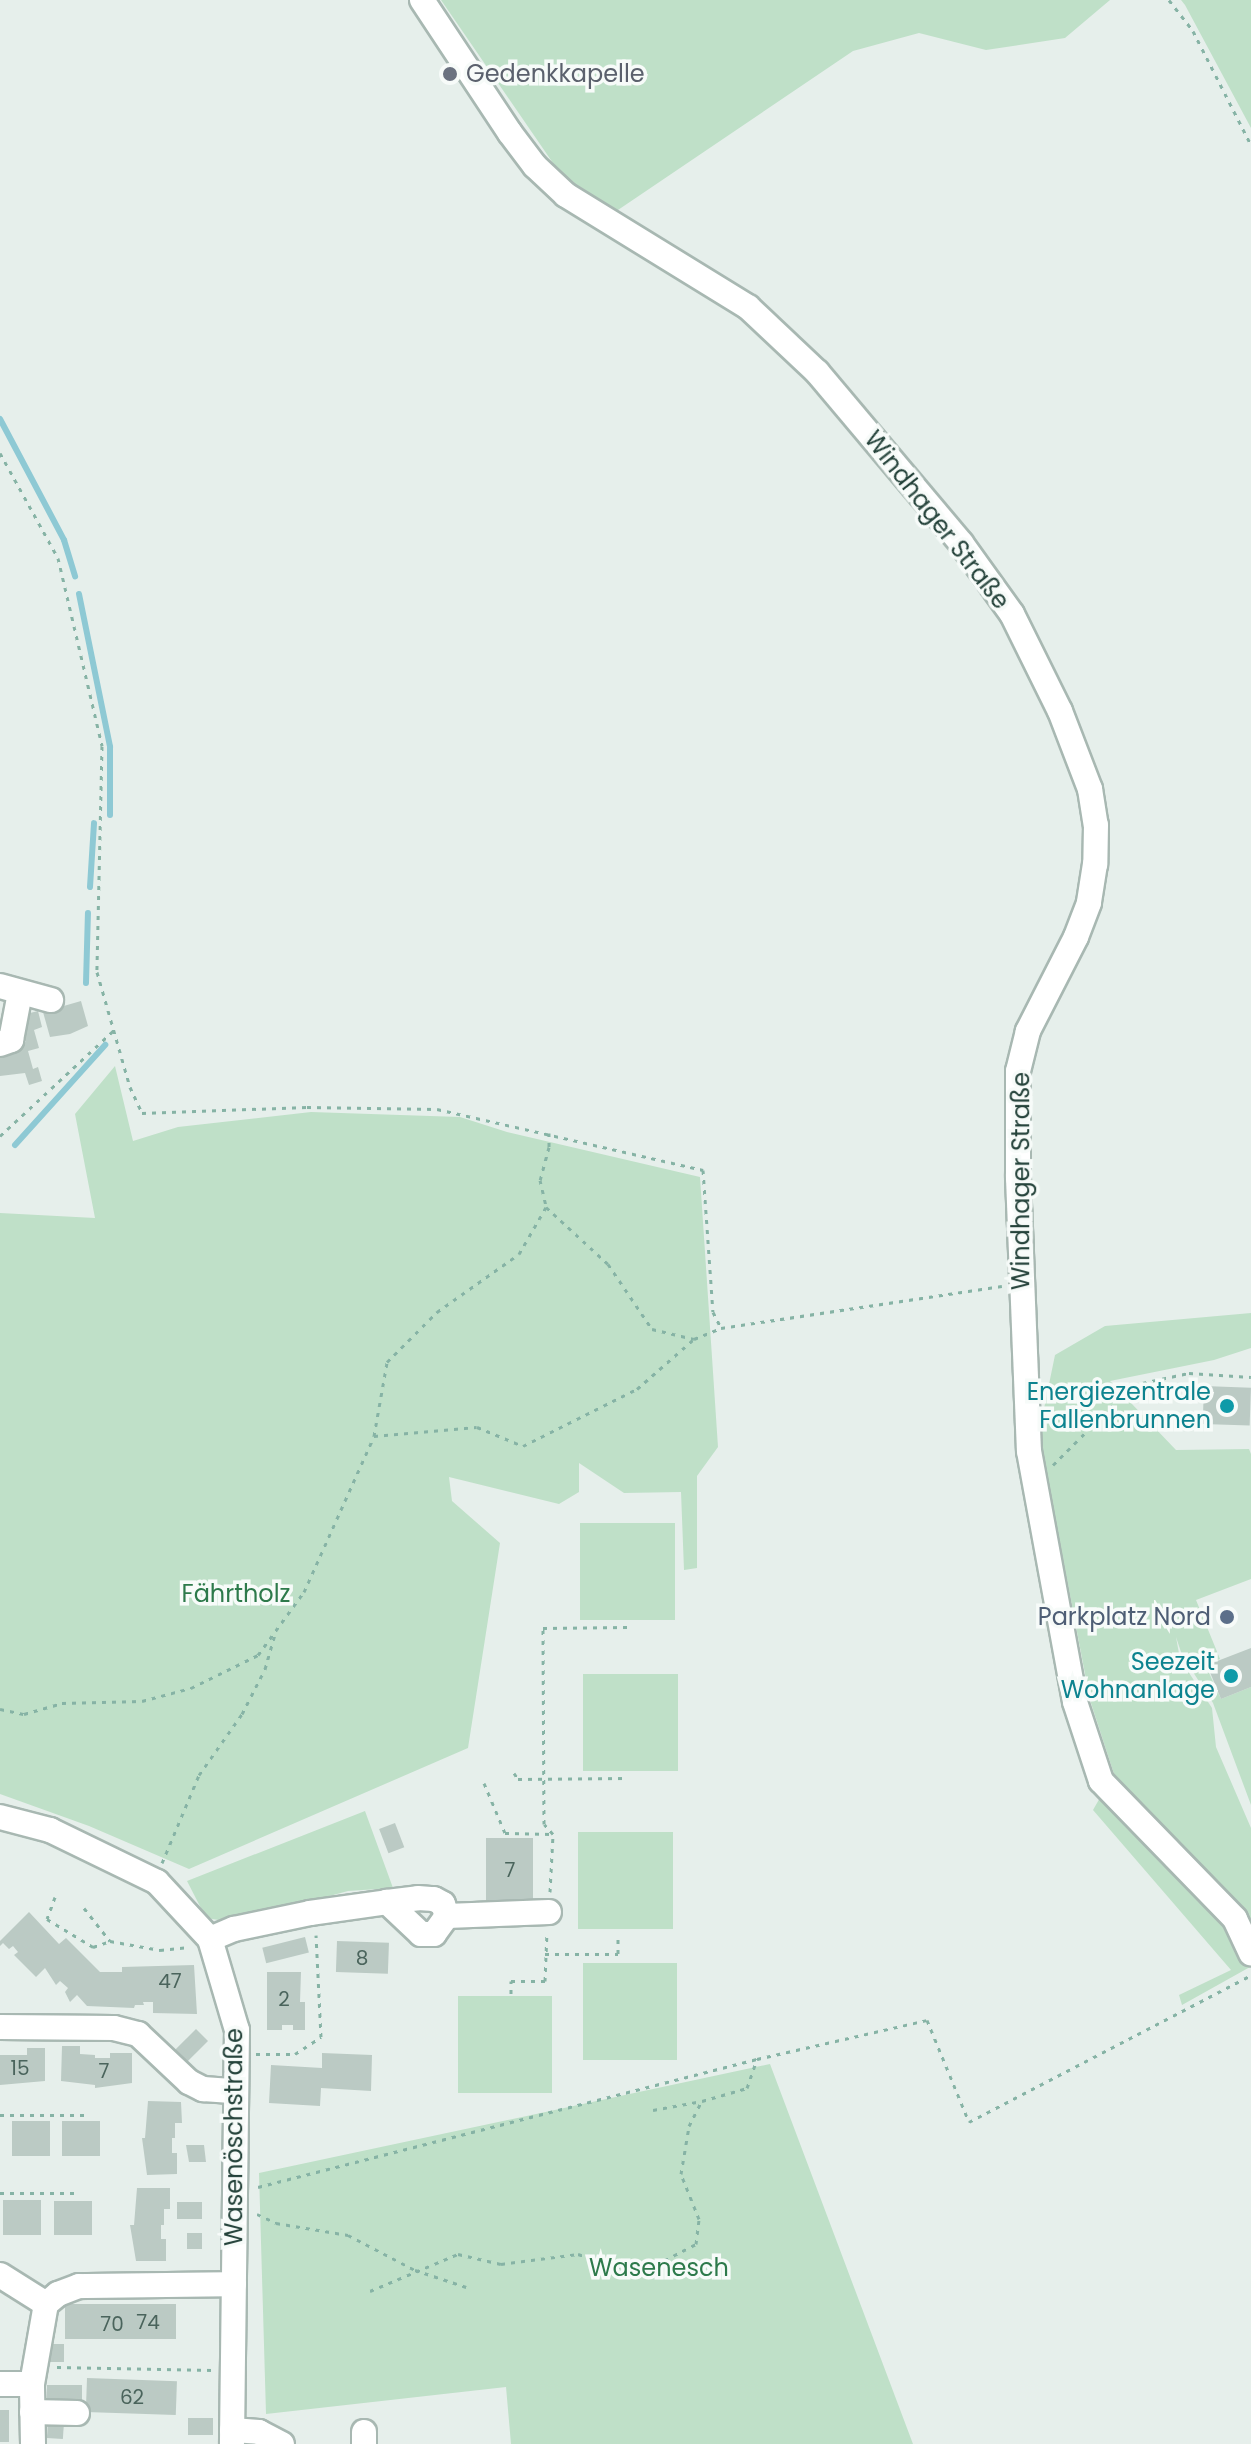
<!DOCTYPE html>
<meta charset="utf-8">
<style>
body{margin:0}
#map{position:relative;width:1251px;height:2444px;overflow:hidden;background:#e6efeb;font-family:Poppins,sans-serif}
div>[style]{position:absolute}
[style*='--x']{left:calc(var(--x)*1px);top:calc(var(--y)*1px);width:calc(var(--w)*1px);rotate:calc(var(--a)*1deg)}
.green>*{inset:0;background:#bfe0c8;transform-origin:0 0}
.stream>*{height:6px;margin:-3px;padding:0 3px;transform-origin:3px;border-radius:3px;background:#8ec9d4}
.building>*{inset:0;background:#bbcac4;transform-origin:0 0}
.path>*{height:3px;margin-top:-1.5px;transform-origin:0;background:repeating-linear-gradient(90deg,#86b3a5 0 4px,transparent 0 10px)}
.roads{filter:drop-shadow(2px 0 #a8b8b2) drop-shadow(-2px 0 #a8b8b2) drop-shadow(0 2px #a8b8b2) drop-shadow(0 -2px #a8b8b2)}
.minor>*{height:24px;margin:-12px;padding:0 12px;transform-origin:12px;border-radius:12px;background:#fff}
.dots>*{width:22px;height:22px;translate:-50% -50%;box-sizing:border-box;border:4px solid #f7fbf9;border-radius:50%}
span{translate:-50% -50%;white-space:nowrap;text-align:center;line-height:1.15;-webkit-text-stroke:7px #f7fbf9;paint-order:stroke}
.number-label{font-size:20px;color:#4a645c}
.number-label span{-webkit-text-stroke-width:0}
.worship-label{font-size:24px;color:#5b616d}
.left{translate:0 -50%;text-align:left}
.street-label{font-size:24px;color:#24423a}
.culture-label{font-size:24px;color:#0d838f}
.right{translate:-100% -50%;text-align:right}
.park-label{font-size:24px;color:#2d7a4b}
.service-label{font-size:24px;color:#4e5e75}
</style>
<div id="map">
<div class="green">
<i style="clip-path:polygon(441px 0,1110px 0,1065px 38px,986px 50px,919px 33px,853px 51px,615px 212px,566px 182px)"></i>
<i style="clip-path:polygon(1181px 0,1251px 0,1251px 128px,1185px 5px)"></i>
<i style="clip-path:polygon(115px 1066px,133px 1141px,178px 1127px,311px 1112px,460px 1117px,507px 1132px,700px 1177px,718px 1447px,697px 1476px,697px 1568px,684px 1570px,681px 1492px,624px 1493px,579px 1463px,579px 1492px,559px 1504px,449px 1477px,452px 1501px,500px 1543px,468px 1748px,189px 1869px,89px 1826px,0 1794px,0 1213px,95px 1218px,75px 1114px)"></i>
<i style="clip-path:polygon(1251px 1313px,1251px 1348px,1214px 1360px,1110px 1381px,1176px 1450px,1249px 1449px,1251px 1454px,1251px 1579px,1196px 1600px,1220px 1659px,1205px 1664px,1221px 1699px,1251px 1687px,1251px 1805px,1213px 1703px,1182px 1655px,1176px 1637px,1180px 1659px,1212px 1708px,1216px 1747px,1251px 1828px,1251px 1926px,1116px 1780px,1090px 1700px,1039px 1433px,1055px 1355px,1105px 1326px)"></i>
<i style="left:580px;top:1523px;width:95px;height:97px"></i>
<i style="left:583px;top:1674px;width:95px;height:97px"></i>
<i style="clip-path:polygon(1101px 1796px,1223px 1920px,1250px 1967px,1182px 2005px,1179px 1995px,1231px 1970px,1093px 1810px)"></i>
<i style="clip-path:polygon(365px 1811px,393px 1888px,348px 1891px,256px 1916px,225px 1921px,206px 1918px,187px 1881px)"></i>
<i style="left:578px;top:1832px;width:95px;height:97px"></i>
<i style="left:583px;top:1963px;width:94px;height:97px"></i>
<i style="left:458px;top:1996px;width:94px;height:97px"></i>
<i style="clip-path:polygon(770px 2064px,913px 2444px,511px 2444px,506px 2387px,266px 2414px,259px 2173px)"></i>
</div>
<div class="stream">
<i style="--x:0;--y:419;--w:137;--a:62.1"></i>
<i style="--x:64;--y:540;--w:38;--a:73"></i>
<i style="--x:79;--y:594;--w:156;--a:78.5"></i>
<i style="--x:110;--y:747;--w:68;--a:90"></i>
<i style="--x:90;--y:887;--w:64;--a:-86.4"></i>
<i style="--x:86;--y:983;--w:70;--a:-88.4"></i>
<i style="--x:15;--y:1145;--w:135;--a:-48"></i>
</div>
<div class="building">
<i style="clip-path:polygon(81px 1001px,88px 1026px,70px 1034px,50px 1037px,43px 1012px)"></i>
<i style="clip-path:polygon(38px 1011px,42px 1027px,34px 1030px,39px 1048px,28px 1051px,33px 1069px,38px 1067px,42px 1081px,29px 1085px,25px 1073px,0 1076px,0 1051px,26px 1042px,22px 1015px)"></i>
<i style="left:1204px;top:1386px;width:47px;height:38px;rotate:2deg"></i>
<i style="clip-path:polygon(1251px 1648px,1251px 1687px,1221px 1699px,1207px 1665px)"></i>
<i style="left:395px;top:1823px;width:26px;height:17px;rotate:69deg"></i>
<i style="left:486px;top:1838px;width:47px;height:64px"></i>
<i style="clip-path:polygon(29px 1912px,59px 1944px,66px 1938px,100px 1972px,122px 1972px,122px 1967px,194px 1965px,197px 2014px,153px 2013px,153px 2002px,143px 2002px,144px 2005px,135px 2005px,134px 2008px,87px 2006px,77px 1995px,70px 2002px,65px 1992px,68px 1988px,60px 1981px,56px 1985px,45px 1968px,36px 1977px,14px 1955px,18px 1952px,13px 1946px,9px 1949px,3px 1943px,0 1946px,0 1941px)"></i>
<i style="left:305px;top:1937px;width:16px;height:44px;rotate:76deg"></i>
<i style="left:337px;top:1941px;width:52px;height:31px;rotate:2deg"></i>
<i style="clip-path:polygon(267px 1972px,301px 1972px,300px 2002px,305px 2002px,305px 2030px,293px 2030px,293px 2025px,282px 2025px,282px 2030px,267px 2030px)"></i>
<i style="left:196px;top:2029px;width:17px;height:33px;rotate:45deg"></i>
<i style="clip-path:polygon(62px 2046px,80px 2046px,80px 2054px,95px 2055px,95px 2058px,110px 2058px,110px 2053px,132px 2053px,132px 2083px,95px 2088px,95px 2085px,61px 2081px)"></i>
<i style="clip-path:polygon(27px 2048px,45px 2048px,45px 2081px,0 2085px,0 2055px,27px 2055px)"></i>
<i style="clip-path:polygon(322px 2053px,372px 2055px,371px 2091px,321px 2088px,320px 2106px,269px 2103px,271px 2065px,322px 2068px)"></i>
<i style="clip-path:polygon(148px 2101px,181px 2102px,182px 2123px,175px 2123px,175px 2138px,172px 2138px,172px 2153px,177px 2153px,177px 2174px,147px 2175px,142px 2138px,145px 2138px)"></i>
<i style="left:12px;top:2121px;width:38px;height:35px"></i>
<i style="left:62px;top:2121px;width:38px;height:35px"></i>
<i style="clip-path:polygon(186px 2145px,204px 2145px,206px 2162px,189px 2162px)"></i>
<i style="clip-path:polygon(137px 2188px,170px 2188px,170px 2209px,164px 2209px,164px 2225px,161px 2225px,161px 2239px,166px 2239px,166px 2261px,136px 2261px,130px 2225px,134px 2225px)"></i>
<i style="left:3px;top:2200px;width:38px;height:35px"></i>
<i style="left:54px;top:2201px;width:38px;height:34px"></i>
<i style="left:177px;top:2202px;width:25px;height:17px"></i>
<i style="left:187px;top:2233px;width:15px;height:16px"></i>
<i style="left:176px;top:2304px;width:35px;height:111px;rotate:90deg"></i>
<i style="left:47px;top:2344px;width:17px;height:18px"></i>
<i style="left:87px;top:2378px;width:90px;height:34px;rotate:2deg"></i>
<i style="left:47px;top:2385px;width:35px;height:18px"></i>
<i style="left:0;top:2410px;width:9px;height:32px"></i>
<i style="left:188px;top:2418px;width:25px;height:17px"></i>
<i style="left:48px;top:2422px;width:16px;height:16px;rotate:4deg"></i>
</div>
<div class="path">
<i style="--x:1169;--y:0;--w:39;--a:52"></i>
<i style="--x:1193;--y:31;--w:128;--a:63"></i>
<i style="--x:0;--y:453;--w:120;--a:61.1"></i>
<i style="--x:58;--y:558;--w:193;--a:76.8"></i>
<i style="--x:102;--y:746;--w:226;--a:91.3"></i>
<i style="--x:97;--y:972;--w:120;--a:74"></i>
<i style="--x:130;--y:1087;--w:29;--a:65"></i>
<i style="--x:142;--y:1113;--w:165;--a:-2.1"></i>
<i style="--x:307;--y:1107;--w:130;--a:0.9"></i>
<i style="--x:437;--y:1109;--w:273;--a:12.9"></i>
<i style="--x:703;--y:1170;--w:142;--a:86"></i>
<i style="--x:713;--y:1312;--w:18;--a:63"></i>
<i style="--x:549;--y:1133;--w:14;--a:90"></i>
<i style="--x:549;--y:1147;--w:34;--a:105"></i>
<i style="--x:540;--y:1180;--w:28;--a:77"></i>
<i style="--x:546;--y:1207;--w:84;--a:42.6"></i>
<i style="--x:608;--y:1264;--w:78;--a:55.9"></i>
<i style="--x:652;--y:1329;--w:43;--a:13.4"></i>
<i style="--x:694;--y:1339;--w:29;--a:-22"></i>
<i style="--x:721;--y:1328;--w:284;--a:-8.5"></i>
<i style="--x:0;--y:1136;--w:157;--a:-42.9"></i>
<i style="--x:374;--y:1436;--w:103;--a:-5"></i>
<i style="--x:477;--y:1427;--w:50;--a:22.4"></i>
<i style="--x:523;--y:1446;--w:127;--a:-26.6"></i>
<i style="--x:637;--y:1389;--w:76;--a:-41.3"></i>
<i style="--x:1053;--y:1465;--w:113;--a:-45"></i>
<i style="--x:1133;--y:1385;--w:57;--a:-12.1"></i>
<i style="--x:1189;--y:1373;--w:62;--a:3.7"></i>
<i style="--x:0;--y:1709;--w:25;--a:12"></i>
<i style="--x:24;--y:1714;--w:40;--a:-16"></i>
<i style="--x:62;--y:1703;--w:80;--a:-1.4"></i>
<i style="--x:142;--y:1701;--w:51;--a:-14.9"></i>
<i style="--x:191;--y:1688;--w:75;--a:-26.2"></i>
<i style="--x:258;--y:1655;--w:78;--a:-53.9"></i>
<i style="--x:304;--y:1592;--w:171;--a:-65.8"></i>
<i style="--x:374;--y:1436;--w:75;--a:-80"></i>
<i style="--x:387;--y:1362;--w:71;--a:-45"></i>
<i style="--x:437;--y:1312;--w:100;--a:-35.3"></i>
<i style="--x:519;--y:1254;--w:54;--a:-60.1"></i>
<i style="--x:514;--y:1773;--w:7;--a:56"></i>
<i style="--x:518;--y:1779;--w:109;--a:-0.5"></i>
<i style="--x:484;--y:1783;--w:54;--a:67.2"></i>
<i style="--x:505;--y:1833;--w:46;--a:1.2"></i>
<i style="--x:162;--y:1863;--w:95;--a:-67.2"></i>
<i style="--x:199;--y:1775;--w:75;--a:-54.8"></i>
<i style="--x:242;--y:1714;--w:51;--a:-62.9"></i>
<i style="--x:265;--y:1669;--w:36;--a:-74"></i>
<i style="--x:550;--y:1892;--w:58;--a:-87"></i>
<i style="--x:553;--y:1834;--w:13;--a:-132"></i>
<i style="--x:544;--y:1824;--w:196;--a:-90.3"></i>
<i style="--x:543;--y:1628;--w:85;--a:-0.7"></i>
<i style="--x:55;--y:1897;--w:23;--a:110"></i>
<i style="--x:47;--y:1919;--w:54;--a:31.3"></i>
<i style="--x:93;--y:1947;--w:18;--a:-19"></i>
<i style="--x:84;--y:1908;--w:42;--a:51.8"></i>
<i style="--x:110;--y:1941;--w:51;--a:10.2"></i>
<i style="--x:160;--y:1950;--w:27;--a:-6"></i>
<i style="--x:545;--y:1954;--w:73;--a:0"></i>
<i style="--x:618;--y:1954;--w:18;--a:-90"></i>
<i style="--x:511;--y:1994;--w:13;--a:-90"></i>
<i style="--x:511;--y:1981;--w:34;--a:0"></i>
<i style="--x:545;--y:1981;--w:49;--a:-87.7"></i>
<i style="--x:256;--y:2054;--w:39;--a:0"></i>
<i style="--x:295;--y:2054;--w:31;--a:-33"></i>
<i style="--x:321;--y:2037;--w:102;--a:-92.8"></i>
<i style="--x:653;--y:2110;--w:50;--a:-10.4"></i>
<i style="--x:0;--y:2115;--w:90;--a:0"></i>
<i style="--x:258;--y:2187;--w:515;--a:-14.39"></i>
<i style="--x:757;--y:2059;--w:174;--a:-12.9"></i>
<i style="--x:927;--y:2020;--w:110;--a:67.6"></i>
<i style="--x:969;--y:2122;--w:318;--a:-27.5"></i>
<i style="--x:0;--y:2193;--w:77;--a:0"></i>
<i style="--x:257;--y:2214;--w:21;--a:25"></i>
<i style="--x:276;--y:2223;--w:73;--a:9.5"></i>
<i style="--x:348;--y:2235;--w:76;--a:27.6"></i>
<i style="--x:415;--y:2270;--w:54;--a:18.4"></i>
<i style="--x:370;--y:2291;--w:95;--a:-22.8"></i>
<i style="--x:458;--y:2254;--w:44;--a:13.1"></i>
<i style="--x:501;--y:2264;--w:78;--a:-7.4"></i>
<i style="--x:578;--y:2254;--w:63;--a:18.4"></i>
<i style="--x:638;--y:2274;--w:65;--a:-27.3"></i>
<i style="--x:696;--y:2244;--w:25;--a:-83"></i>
<i style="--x:699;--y:2219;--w:48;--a:-111.8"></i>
<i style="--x:681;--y:2174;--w:49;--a:-80.5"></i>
<i style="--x:689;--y:2126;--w:28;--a:-63"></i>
<i style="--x:702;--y:2101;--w:47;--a:-16.1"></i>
<i style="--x:747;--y:2088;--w:31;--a:-71"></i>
<i style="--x:57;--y:2367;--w:156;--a:1.1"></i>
</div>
<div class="roads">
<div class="minor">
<i style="--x:422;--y:0;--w:159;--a:56.5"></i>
<i style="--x:510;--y:133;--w:41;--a:52.9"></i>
<i style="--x:535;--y:166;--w:42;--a:43.1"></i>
<i style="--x:566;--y:195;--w:214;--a:31.6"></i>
<i style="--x:748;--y:307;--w:95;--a:43.3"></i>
<i style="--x:817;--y:372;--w:224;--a:49.9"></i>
<i style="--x:961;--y:543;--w:87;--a:54.3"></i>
<i style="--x:1012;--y:614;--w:108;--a:63.7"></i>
<i style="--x:1060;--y:711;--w:84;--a:69"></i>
<i style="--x:1090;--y:789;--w:36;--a:81"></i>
<i style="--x:1096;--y:825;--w:39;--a:91"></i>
<i style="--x:1095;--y:864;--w:39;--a:99"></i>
<i style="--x:1089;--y:903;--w:36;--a:111"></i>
<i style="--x:1076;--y:937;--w:106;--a:117.1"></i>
<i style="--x:1028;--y:1031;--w:41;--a:104"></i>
<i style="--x:1018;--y:1071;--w:107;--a:90"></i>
<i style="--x:1018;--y:1178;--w:273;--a:87.7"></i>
<i style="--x:1029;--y:1451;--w:255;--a:79.6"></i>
<i style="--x:1075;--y:1702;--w:83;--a:71.8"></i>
<i style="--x:1101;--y:1781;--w:192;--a:45.8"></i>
<i style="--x:1235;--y:1919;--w:38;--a:65"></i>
<i style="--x:0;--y:986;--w:53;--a:15.4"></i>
<i style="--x:0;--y:1044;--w:12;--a:-20"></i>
<i style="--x:11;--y:1040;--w:48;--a:-79.2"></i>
<i style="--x:0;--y:1817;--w:52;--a:14.6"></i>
<i style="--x:50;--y:1830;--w:119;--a:25.9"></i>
<i style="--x:157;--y:1882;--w:78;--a:47.1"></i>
<i style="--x:210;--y:1939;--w:95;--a:73.5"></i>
<i style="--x:237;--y:2030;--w:414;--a:90.7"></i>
<i style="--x:447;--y:1916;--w:102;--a:-2.2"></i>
<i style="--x:210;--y:1939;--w:26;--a:-23"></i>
<i style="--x:234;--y:1929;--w:78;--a:-11.9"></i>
<i style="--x:310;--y:1913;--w:78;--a:-8.1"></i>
<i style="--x:387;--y:1902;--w:31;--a:-7"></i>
<i style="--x:418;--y:1898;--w:16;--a:4"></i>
<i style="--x:434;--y:1899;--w:10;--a:29"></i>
<i style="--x:443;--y:1904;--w:13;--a:72"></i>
<i style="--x:447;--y:1916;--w:22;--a:126"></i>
<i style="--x:434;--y:1934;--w:13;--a:180"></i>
<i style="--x:421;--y:1934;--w:47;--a:-136.7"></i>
<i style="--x:0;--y:2027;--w:114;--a:0.5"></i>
<i style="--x:114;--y:2028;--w:25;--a:14"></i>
<i style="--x:138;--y:2034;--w:70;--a:43.3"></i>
<i style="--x:189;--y:2082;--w:16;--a:27"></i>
<i style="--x:203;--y:2089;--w:32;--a:4"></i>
<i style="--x:0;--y:2275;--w:54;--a:32.2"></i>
<i style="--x:0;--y:2384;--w:32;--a:0"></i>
<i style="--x:32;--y:2412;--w:45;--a:1.3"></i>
<i style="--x:232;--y:2430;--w:27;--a:4"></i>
<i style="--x:259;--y:2432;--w:26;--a:28"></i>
<i style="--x:33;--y:2444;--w:60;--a:-91"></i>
<i style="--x:32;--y:2384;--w:81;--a:-80.1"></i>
<i style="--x:46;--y:2304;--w:16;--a:-40"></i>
<i style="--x:58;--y:2294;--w:22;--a:-21"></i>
<i style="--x:79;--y:2286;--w:155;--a:-0.7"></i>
<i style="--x:364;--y:2444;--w:12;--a:-90"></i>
</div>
</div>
<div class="dots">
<i style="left:450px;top:74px;background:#6b7280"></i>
<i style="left:1227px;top:1406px;background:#0f9aa8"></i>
<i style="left:1227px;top:1617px;background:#5c6f8a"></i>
<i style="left:1231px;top:1676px;background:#0f9aa8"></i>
</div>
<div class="number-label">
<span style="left:510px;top:1870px">7</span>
<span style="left:362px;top:1958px">8</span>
<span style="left:170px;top:1981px">47</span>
<span style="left:284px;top:1999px">2</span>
<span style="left:20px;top:2068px">15</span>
<span style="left:104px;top:2071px">7</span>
<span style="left:148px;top:2322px">74</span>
<span style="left:112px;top:2324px">70</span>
<span style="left:132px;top:2397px">62</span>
</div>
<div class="worship-label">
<span class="left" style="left:466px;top:74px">Gedenkkapelle</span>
</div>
<div class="street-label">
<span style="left:937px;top:520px;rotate:52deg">Windhager Straße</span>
<span style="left:1021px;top:1181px;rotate:-90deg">Windhager Straße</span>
<span style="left:234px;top:2137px;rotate:-90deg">Wasenöschstraße</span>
</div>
<div class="culture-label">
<span class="right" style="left:1211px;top:1406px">Energiezentrale<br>Fallenbrunnen</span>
<span class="right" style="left:1215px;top:1676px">Seezeit<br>Wohnanlage</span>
</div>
<div class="park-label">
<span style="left:236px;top:1594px">Fährtholz</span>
<span style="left:659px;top:2268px">Wasenesch</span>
</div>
<div class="service-label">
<span class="right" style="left:1211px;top:1617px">Parkplatz Nord</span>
</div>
</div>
